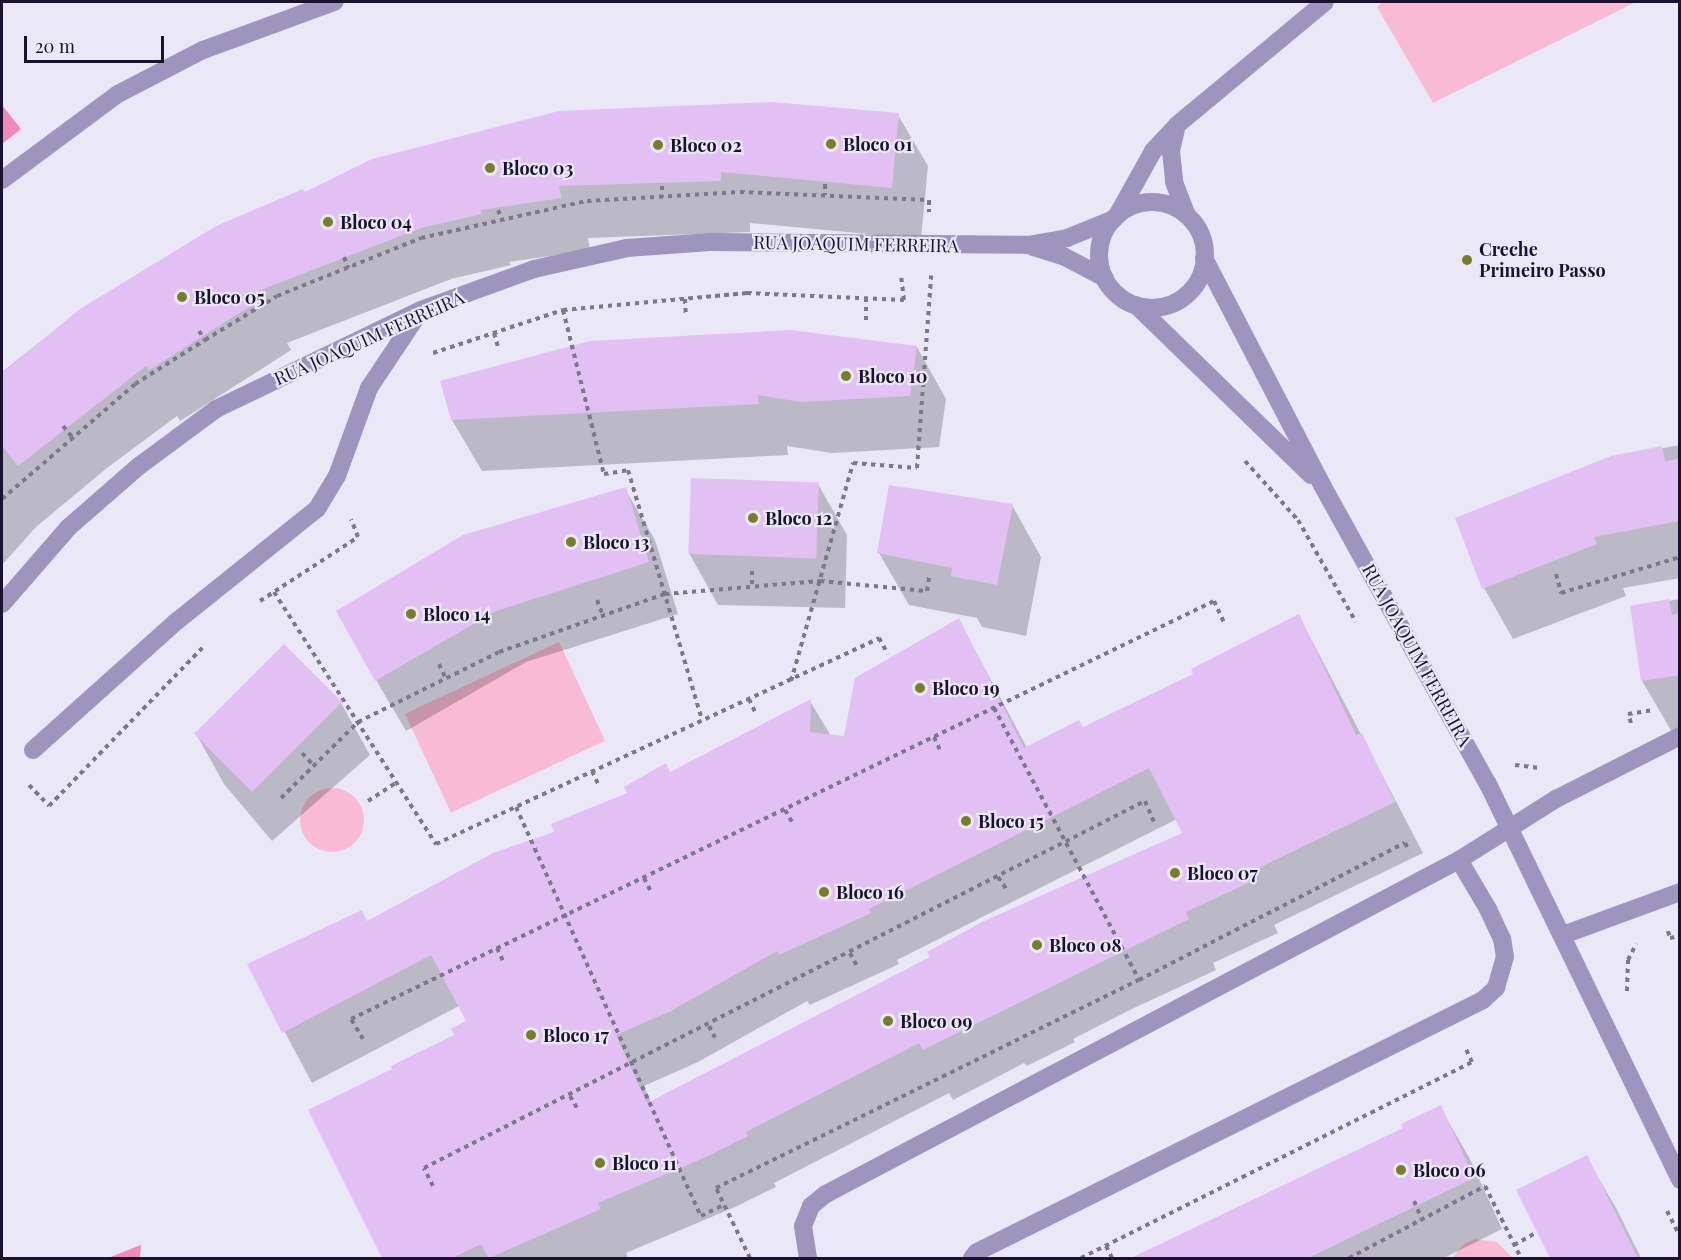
<!DOCTYPE html>
<style>
body{margin:0}
#map{position:relative;width:1681px;height:1260px;overflow:hidden;background:#eae8f7;font-family:"Playfair Display",serif}
div>[style]{position:absolute}
[style*='--x']{left:calc(var(--x)*1px);top:calc(var(--y)*1px);width:calc(var(--w)*1px);rotate:calc(var(--a)*1deg)}
.green>*{inset:0;background:#f9bbd3;transform-origin:0 0}
.round{border-radius:50%}
.forest>*{inset:0;background:#f08ab6}
.shadow>*{inset:0;background:#0003}
.building>*{inset:0;background:#e2c0f4;transform-origin:0 0}
.path>*{height:4px;margin-top:-2px;transform-origin:0;background:repeating-linear-gradient(90deg,#7c778d 0 4.5px,transparent 0 9px)}
.minor>*{height:18px;margin:-9px;padding:0 9px;transform-origin:9px;border-radius:9px;background:#9d95bd}
.minor>.ring{margin:-9px;padding:0;box-sizing:content-box;background:none;border:18px solid #9d95bd;border-radius:50%}
.dots>*{width:16px;height:16px;translate:-50% -50%;box-sizing:border-box;border:3px solid #eae8f7;border-radius:50%}
span{translate:-50% -50%;white-space:nowrap;text-align:center;line-height:1.15;-webkit-text-stroke:4.5px #eae8f7;paint-order:stroke}
.poi-label{font-size:18px;color:#1a122e;font-weight:700}
.left{translate:0 -50%;text-align:left}
.street-label{font-size:18px;color:#1a122e}
.frame{position:absolute;inset:0;border:3px solid #1a122e;pointer-events:none}
.scale{position:absolute;left:24px;top:36px;width:140px;height:27px;box-sizing:border-box;border:3px solid #1a122e;border-top:0;padding-left:8px;font-size:18px;line-height:21px;white-space:nowrap;color:#1a122e;-webkit-text-stroke:4px #eae8f7;paint-order:stroke}
</style>
<div id="map">
<div class="green">
<i style="clip-path:polygon(1383px 2px,1636px 2px,1433px 103px,1377px 7px)"></i>
<i style="left:559px;top:642px;width:109px;height:170px;rotate:65deg"></i>
<i class="round" style="left:300px;top:788px;width:64px;height:64px"></i>
<i style="clip-path:polygon(1475px 1239px,1497px 1242px,1513px 1258px,1452px 1258px,1464px 1244px)"></i>
</div>
<div class="forest">
<i style="clip-path:polygon(2px 105px,21px 129px,2px 144px)"></i>
<i style="clip-path:polygon(141px 1245px,140px 1258px,108px 1258px)"></i>
</div>
<div class="shadow">
<i style="clip-path:polygon(898px 115px,928px 166px,921px 239px,750px 223px,750px 232px,588px 238px,590px 250px,509px 262px,511px 265px,451px 279px,287px 343px,291px 350px,180px 421px,177px 416px,107px 468px,36px 527px,2px 565px,2px 372px,80px 310px,304px 194px)"></i>
<i style="clip-path:polygon(917px 347px,946px 399px,939px 447px,832px 453px,787px 446px,788px 455px,482px 471px,452px 420px)"></i>
<i style="clip-path:polygon(1680px 445px,1680px 578px,1623px 588px,1626px 596px,1513px 639px,1484px 588px,1612px 457px)"></i>
<i style="clip-path:polygon(818px 484px,847px 535px,845px 608px,718px 605px,689px 553px)"></i>
<i style="clip-path:polygon(625px 489px,655px 540px,678px 614px,526px 662px,406px 731px,376px 680px)"></i>
<i style="clip-path:polygon(1012px 505px,1041px 557px,1026px 636px,982px 627px,977px 618px,909px 605px,879px 553px)"></i>
<i style="clip-path:polygon(1680px 599px,1680px 731px,1672px 732px,1642px 681px,1631px 607px)"></i>
<i style="clip-path:polygon(evenodd,1299px 616px,1423px 853px,1274px 925px,1278px 933px,1213px 963px,1216px 970px,1132px 1009px,1073px 1039px,1075px 1042px,1027px 1066px,1024px 1063px,953px 1100px,949px 1093px,774px 1183px,776px 1187px,735px 1207px,626px 1253px,628px 1258px,383px 1258px,310px 1111px,394px 1070px,456px 1035px,468px 1022px,459px 1006px,312px 1083px,249px 965px,367px 923px,556px 833px,810px 701px,831px 736px,846px 738px,959px 620px,1027px 748px,1083px 729px,1195px 674px,1299px 616px,1177px 819px,1184px 834px,651px 1102px,644px 1086px,698px 1062px,807px 1001px,810px 1005px,899px 964px,897px 960px,1177px 819px)"></i>
<i style="clip-path:polygon(341px 703px,370px 755px,272px 841px,224px 784px,195px 732px)"></i>
<i style="clip-path:polygon(1440px 1107px,1470px 1159px,1502px 1229px,1444px 1258px,1194px 1258px,1183px 1235px,1405px 1129px)"></i>
<i style="clip-path:polygon(1586px 1157px,1616px 1208px,1641px 1258px,1553px 1258px,1519px 1190px)"></i>
</div>
<div class="building">
<i style="clip-path:polygon(772px 102px,899px 113px,892px 188px,721px 172px,721px 181px,559px 186px,562px 198px,481px 210px,482px 214px,421px 228px,258px 291px,263px 298px,149px 370px,146px 366px,18px 466px,2px 446px,2px 373px,80px 309px,216px 226px,303px 189px,305px 192px,372px 159px,559px 111px)"></i>
<i style="clip-path:polygon(790px 330px,917px 346px,910px 396px,801px 402px,758px 395px,759px 404px,451px 420px,440px 381px,590px 341px)"></i>
<i style="clip-path:polygon(1662px 446px,1665px 461px,1679px 459px,1679px 521px,1594px 537px,1597px 544px,1482px 589px,1455px 518px,1611px 456px)"></i>
<i style="left:691px;top:478px;width:128px;height:76px;rotate:2deg"></i>
<i style="clip-path:polygon(889px 485px,1013px 504px,997px 585px,951px 576px,952px 568px,877px 553px)"></i>
<i style="clip-path:polygon(626px 487px,649px 562px,496px 611px,375px 681px,336px 611px,463px 535px)"></i>
<i style="clip-path:polygon(1669px 599px,1672px 615px,1680px 613px,1680px 675px,1641px 681px,1630px 606px)"></i>
<i style="clip-path:polygon(evenodd,1299px 614px,1356px 735px,1362px 733px,1395px 802px,1246px 874px,1250px 882px,1186px 912px,1189px 919px,923px 1050px,919px 1043px,746px 1132px,748px 1136px,706px 1157px,598px 1203px,601px 1209px,489px 1258px,481px 1244px,452px 1258px,382px 1258px,308px 1110px,392px 1069px,391px 1066px,454px 1035px,451px 1029px,466px 1021px,431px 955px,282px 1033px,247px 964px,362px 910px,367px 921px,493px 853px,554px 832px,551px 824px,627px 793px,624px 787px,666px 763px,670px 772px,811px 699px,810px 732px,844px 736px,855px 678px,959px 618px,1024px 748px,1079px 720px,1083px 727px,1193px 674px,1191px 669px,1299px 614px,1149px 768px,1182px 833px,982px 922px,927px 952px,930px 957px,647px 1103px,616px 1035px,669px 1012px,777px 951px,779px 955px,871px 913px,869px 909px,1149px 768px)"></i>
<i style="left:284px;top:644px;width:82px;height:127px;rotate:45deg"></i>
<i style="clip-path:polygon(1441px 1105px,1474px 1178px,1308px 1258px,1131px 1258px,1403px 1128px,1401px 1124px)"></i>
<i style="clip-path:polygon(1587px 1155px,1638px 1258px,1550px 1258px,1516px 1190px)"></i>
</div>
<div class="path">
<i style="--x:825;--y:184;--w:11;--a:90"></i>
<i style="--x:662;--y:186;--w:11;--a:90"></i>
<i style="--x:498;--y:210;--w:11;--a:68"></i>
<i style="--x:344;--y:257;--w:12;--a:70"></i>
<i style="--x:685;--y:299;--w:18;--a:87"></i>
<i style="--x:563;--y:310;--w:169;--a:76"></i>
<i style="--x:604;--y:474;--w:24;--a:-9"></i>
<i style="--x:628;--y:470;--w:261;--a:73.5"></i>
<i style="--x:866;--y:320;--w:22;--a:-90"></i>
<i style="--x:199;--y:331;--w:11;--a:56"></i>
<i style="--x:494;--y:333;--w:18;--a:74"></i>
<i style="--x:433;--y:353;--w:137;--a:-18.3"></i>
<i style="--x:563;--y:310;--w:185;--a:-5.3"></i>
<i style="--x:747;--y:293;--w:157;--a:2.6"></i>
<i style="--x:904;--y:300;--w:24;--a:-97"></i>
<i style="--x:63;--y:426;--w:14;--a:51"></i>
<i style="--x:1245;--y:461;--w:79;--a:48.1"></i>
<i style="--x:1298;--y:520;--w:117;--a:60.4"></i>
<i style="--x:2;--y:499;--w:176;--a:-40.8"></i>
<i style="--x:135;--y:384;--w:83;--a:-32.2"></i>
<i style="--x:205;--y:340;--w:84;--a:-31.4"></i>
<i style="--x:277;--y:296;--w:155;--a:-21.9"></i>
<i style="--x:421;--y:238;--w:170;--a:-12.6"></i>
<i style="--x:587;--y:201;--w:153;--a:-3.4"></i>
<i style="--x:740;--y:192;--w:189;--a:2.4"></i>
<i style="--x:929;--y:200;--w:12;--a:90"></i>
<i style="--x:752;--y:571;--w:15;--a:90"></i>
<i style="--x:1556;--y:574;--w:20;--a:75"></i>
<i style="--x:1561;--y:593;--w:124;--a:-16.8"></i>
<i style="--x:274;--y:592;--w:300;--a:57.3"></i>
<i style="--x:436;--y:844;--w:489;--a:-24.9"></i>
<i style="--x:879;--y:638;--w:18;--a:61"></i>
<i style="--x:597;--y:600;--w:17;--a:69"></i>
<i style="--x:260;--y:601;--w:117;--a:-33.1"></i>
<i style="--x:358;--y:537;--w:19;--a:-111"></i>
<i style="--x:439;--y:664;--w:17;--a:65"></i>
<i style="--x:791;--y:681;--w:227;--a:-74.1"></i>
<i style="--x:853;--y:463;--w:64;--a:4.5"></i>
<i style="--x:917;--y:468;--w:193;--a:-85.8"></i>
<i style="--x:749;--y:699;--w:17;--a:65"></i>
<i style="--x:994;--y:708;--w:308;--a:61.9"></i>
<i style="--x:1631;--y:723;--w:9;--a:-108"></i>
<i style="--x:1628;--y:714;--w:24;--a:-9"></i>
<i style="--x:934;--y:737;--w:17;--a:65"></i>
<i style="--x:302;--y:753;--w:18;--a:47"></i>
<i style="--x:1515;--y:765;--w:26;--a:7"></i>
<i style="--x:592;--y:771;--w:17;--a:65"></i>
<i style="--x:29;--y:785;--w:29;--a:46"></i>
<i style="--x:49;--y:806;--w:221;--a:-45.9"></i>
<i style="--x:281;--y:798;--w:108;--a:-44.6"></i>
<i style="--x:358;--y:722;--w:157;--a:-26.4"></i>
<i style="--x:499;--y:652;--w:176;--a:-19.3"></i>
<i style="--x:665;--y:594;--w:156;--a:-4.8"></i>
<i style="--x:820;--y:581;--w:107;--a:5.3"></i>
<i style="--x:927;--y:591;--w:18;--a:-81"></i>
<i style="--x:368;--y:801;--w:35;--a:-33"></i>
<i style="--x:516;--y:807;--w:449;--a:65.7"></i>
<i style="--x:701;--y:1216;--w:25;--a:-26"></i>
<i style="--x:785;--y:810;--w:14;--a:60"></i>
<i style="--x:998;--y:877;--w:16;--a:55"></i>
<i style="--x:644;--y:878;--w:16;--a:63"></i>
<i style="--x:1668;--y:931;--w:7;--a:74"></i>
<i style="--x:1670;--y:938;--w:10;--a:-11"></i>
<i style="--x:497;--y:948;--w:17;--a:65"></i>
<i style="--x:850;--y:953;--w:15;--a:62"></i>
<i style="--x:1627;--y:991;--w:31;--a:-88"></i>
<i style="--x:1628;--y:960;--w:18;--a:-63"></i>
<i style="--x:709;--y:1026;--w:13;--a:63"></i>
<i style="--x:363;--y:1039;--w:23;--a:-121"></i>
<i style="--x:351;--y:1019;--w:959;--a:-25.84"></i>
<i style="--x:1214;--y:601;--w:23;--a:65"></i>
<i style="--x:570;--y:1096;--w:16;--a:60"></i>
<i style="--x:433;--y:1186;--w:20;--a:-117"></i>
<i style="--x:424;--y:1168;--w:809;--a:-26.98"></i>
<i style="--x:1145;--y:801;--w:23;--a:67"></i>
<i style="--x:1414;--y:1201;--w:21;--a:67"></i>
<i style="--x:1667;--y:1211;--w:29;--a:63"></i>
<i style="--x:1514;--y:1245;--w:23;--a:-29"></i>
<i style="--x:1106;--y:1246;--w:13;--a:63"></i>
<i style="--x:750;--y:1258;--w:78;--a:-115.9"></i>
<i style="--x:716;--y:1188;--w:471;--a:-26.2"></i>
<i style="--x:1139;--y:980;--w:299;--a:-27.3"></i>
<i style="--x:1405;--y:843;--w:9;--a:63"></i>
<i style="--x:1081;--y:1258;--w:437;--a:-26.6"></i>
<i style="--x:1472;--y:1062;--w:17;--a:-115"></i>
<i style="--x:1349;--y:1258;--w:154;--a:-27.9"></i>
<i style="--x:1485;--y:1186;--w:80;--a:63.4"></i>
</div>
<div class="minor">
<i style="--x:1176;--y:129;--w:23;--a:103"></i>
<i style="--x:1171;--y:151;--w:31;--a:84"></i>
<i style="--x:1174;--y:182;--w:34;--a:69"></i>
<i style="--x:2;--y:180;--w:144;--a:-36.6"></i>
<i style="--x:118;--y:94;--w:96;--a:-27.4"></i>
<i style="--x:203;--y:50;--w:140;--a:-20.1"></i>
<i class="ring" style="left:1099px;top:202px;width:88px;height:88px"></i>
<i style="--x:1118;--y:214;--w:72;--a:-60.9"></i>
<i style="--x:1153;--y:151;--w:35;--a:-47"></i>
<i style="--x:1177;--y:125;--w:192;--a:-39.7"></i>
<i style="--x:1033;--y:247;--w:31;--a:17"></i>
<i style="--x:1063;--y:256;--w:47;--a:27.6"></i>
<i style="--x:1204;--y:258;--w:256;--a:62.5"></i>
<i style="--x:1322;--y:485;--w:342;--a:61"></i>
<i style="--x:1488;--y:784;--w:440;--a:64.1"></i>
<i style="--x:1136;--y:305;--w:244;--a:44.2"></i>
<i style="--x:2;--y:604;--w:102;--a:-49"></i>
<i style="--x:69;--y:527;--w:93;--a:-41.1"></i>
<i style="--x:139;--y:466;--w:96;--a:-36.5"></i>
<i style="--x:216;--y:409;--w:228;--a:-25.8"></i>
<i style="--x:421;--y:310;--w:120;--a:-19.9"></i>
<i style="--x:534;--y:269;--w:95;--a:-12.7"></i>
<i style="--x:627;--y:248;--w:83;--a:-4.1"></i>
<i style="--x:710;--y:242;--w:318;--a:0.5"></i>
<i style="--x:1028;--y:245;--w:40;--a:-10"></i>
<i style="--x:1067;--y:238;--w:51;--a:-22"></i>
<i style="--x:33;--y:750;--w:193;--a:-41.9"></i>
<i style="--x:177;--y:621;--w:179;--a:-38.7"></i>
<i style="--x:317;--y:509;--w:39;--a:-59"></i>
<i style="--x:337;--y:476;--w:94;--a:-70"></i>
<i style="--x:369;--y:388;--w:90;--a:-56.3"></i>
<i style="--x:1563;--y:935;--w:125;--a:-20.2"></i>
<i style="--x:808;--y:1258;--w:32;--a:-99"></i>
<i style="--x:803;--y:1226;--w:22;--a:-68"></i>
<i style="--x:811;--y:1206;--w:19;--a:-39"></i>
<i style="--x:826;--y:1194;--w:716;--a:-27.82"></i>
<i style="--x:1459;--y:860;--w:115;--a:-32.2"></i>
<i style="--x:1556;--y:799;--w:139;--a:-26.9"></i>
<i style="--x:972;--y:1258;--w:8;--a:-50"></i>
<i style="--x:977;--y:1252;--w:565;--a:-26.47"></i>
<i style="--x:1483;--y:1000;--w:18;--a:-43"></i>
<i style="--x:1496;--y:988;--w:32;--a:-74"></i>
<i style="--x:1505;--y:957;--w:18;--a:-99"></i>
<i style="--x:1502;--y:939;--w:33;--a:-115"></i>
<i style="--x:1488;--y:909;--w:57;--a:-120.6"></i>
</div>
<div class="dots">
<i style="left:831px;top:144px;background:#777e28"></i>
<i style="left:658px;top:145px;background:#777e28"></i>
<i style="left:490px;top:168px;background:#777e28"></i>
<i style="left:328px;top:222px;background:#777e28"></i>
<i style="left:1467px;top:260px;background:#777e28"></i>
<i style="left:182px;top:297px;background:#777e28"></i>
<i style="left:846px;top:376px;background:#777e28"></i>
<i style="left:753px;top:518px;background:#777e28"></i>
<i style="left:571px;top:542px;background:#777e28"></i>
<i style="left:411px;top:614px;background:#777e28"></i>
<i style="left:920px;top:688px;background:#777e28"></i>
<i style="left:966px;top:821px;background:#777e28"></i>
<i style="left:1175px;top:873px;background:#777e28"></i>
<i style="left:824px;top:892px;background:#777e28"></i>
<i style="left:1037px;top:945px;background:#777e28"></i>
<i style="left:888px;top:1021px;background:#777e28"></i>
<i style="left:531px;top:1035px;background:#777e28"></i>
<i style="left:600px;top:1163px;background:#777e28"></i>
<i style="left:1401px;top:1170px;background:#777e28"></i>
</div>
<div class="poi-label">
<span class="left" style="left:843px;top:144px">Bloco 01</span>
<span class="left" style="left:670px;top:145px">Bloco 02</span>
<span class="left" style="left:502px;top:168px">Bloco 03</span>
<span class="left" style="left:340px;top:222px">Bloco 04</span>
<span class="left" style="left:1479px;top:260px">Creche<br>Primeiro Passo</span>
<span class="left" style="left:194px;top:297px">Bloco 05</span>
<span class="left" style="left:858px;top:376px">Bloco 10</span>
<span class="left" style="left:765px;top:518px">Bloco 12</span>
<span class="left" style="left:583px;top:542px">Bloco 13</span>
<span class="left" style="left:423px;top:614px">Bloco 14</span>
<span class="left" style="left:932px;top:688px">Bloco 19</span>
<span class="left" style="left:978px;top:821px">Bloco 15</span>
<span class="left" style="left:1187px;top:873px">Bloco 07</span>
<span class="left" style="left:836px;top:892px">Bloco 16</span>
<span class="left" style="left:1049px;top:945px">Bloco 08</span>
<span class="left" style="left:900px;top:1021px">Bloco 09</span>
<span class="left" style="left:543px;top:1035px">Bloco 17</span>
<span class="left" style="left:612px;top:1163px">Bloco 11</span>
<span class="left" style="left:1413px;top:1170px">Bloco 06</span>
</div>
<div class="street-label">
<span style="left:856px;top:244px;rotate:1deg">RUA JOAQUIM FERREIRA</span>
<span style="left:369px;top:338px;rotate:-24deg">RUA JOAQUIM FERREIRA</span>
<span style="left:1417px;top:655px;rotate:61deg">RUA JOAQUIM FERREIRA</span>
</div>
<div class="frame"></div>
<div class="scale">20 m</div>
</div>
